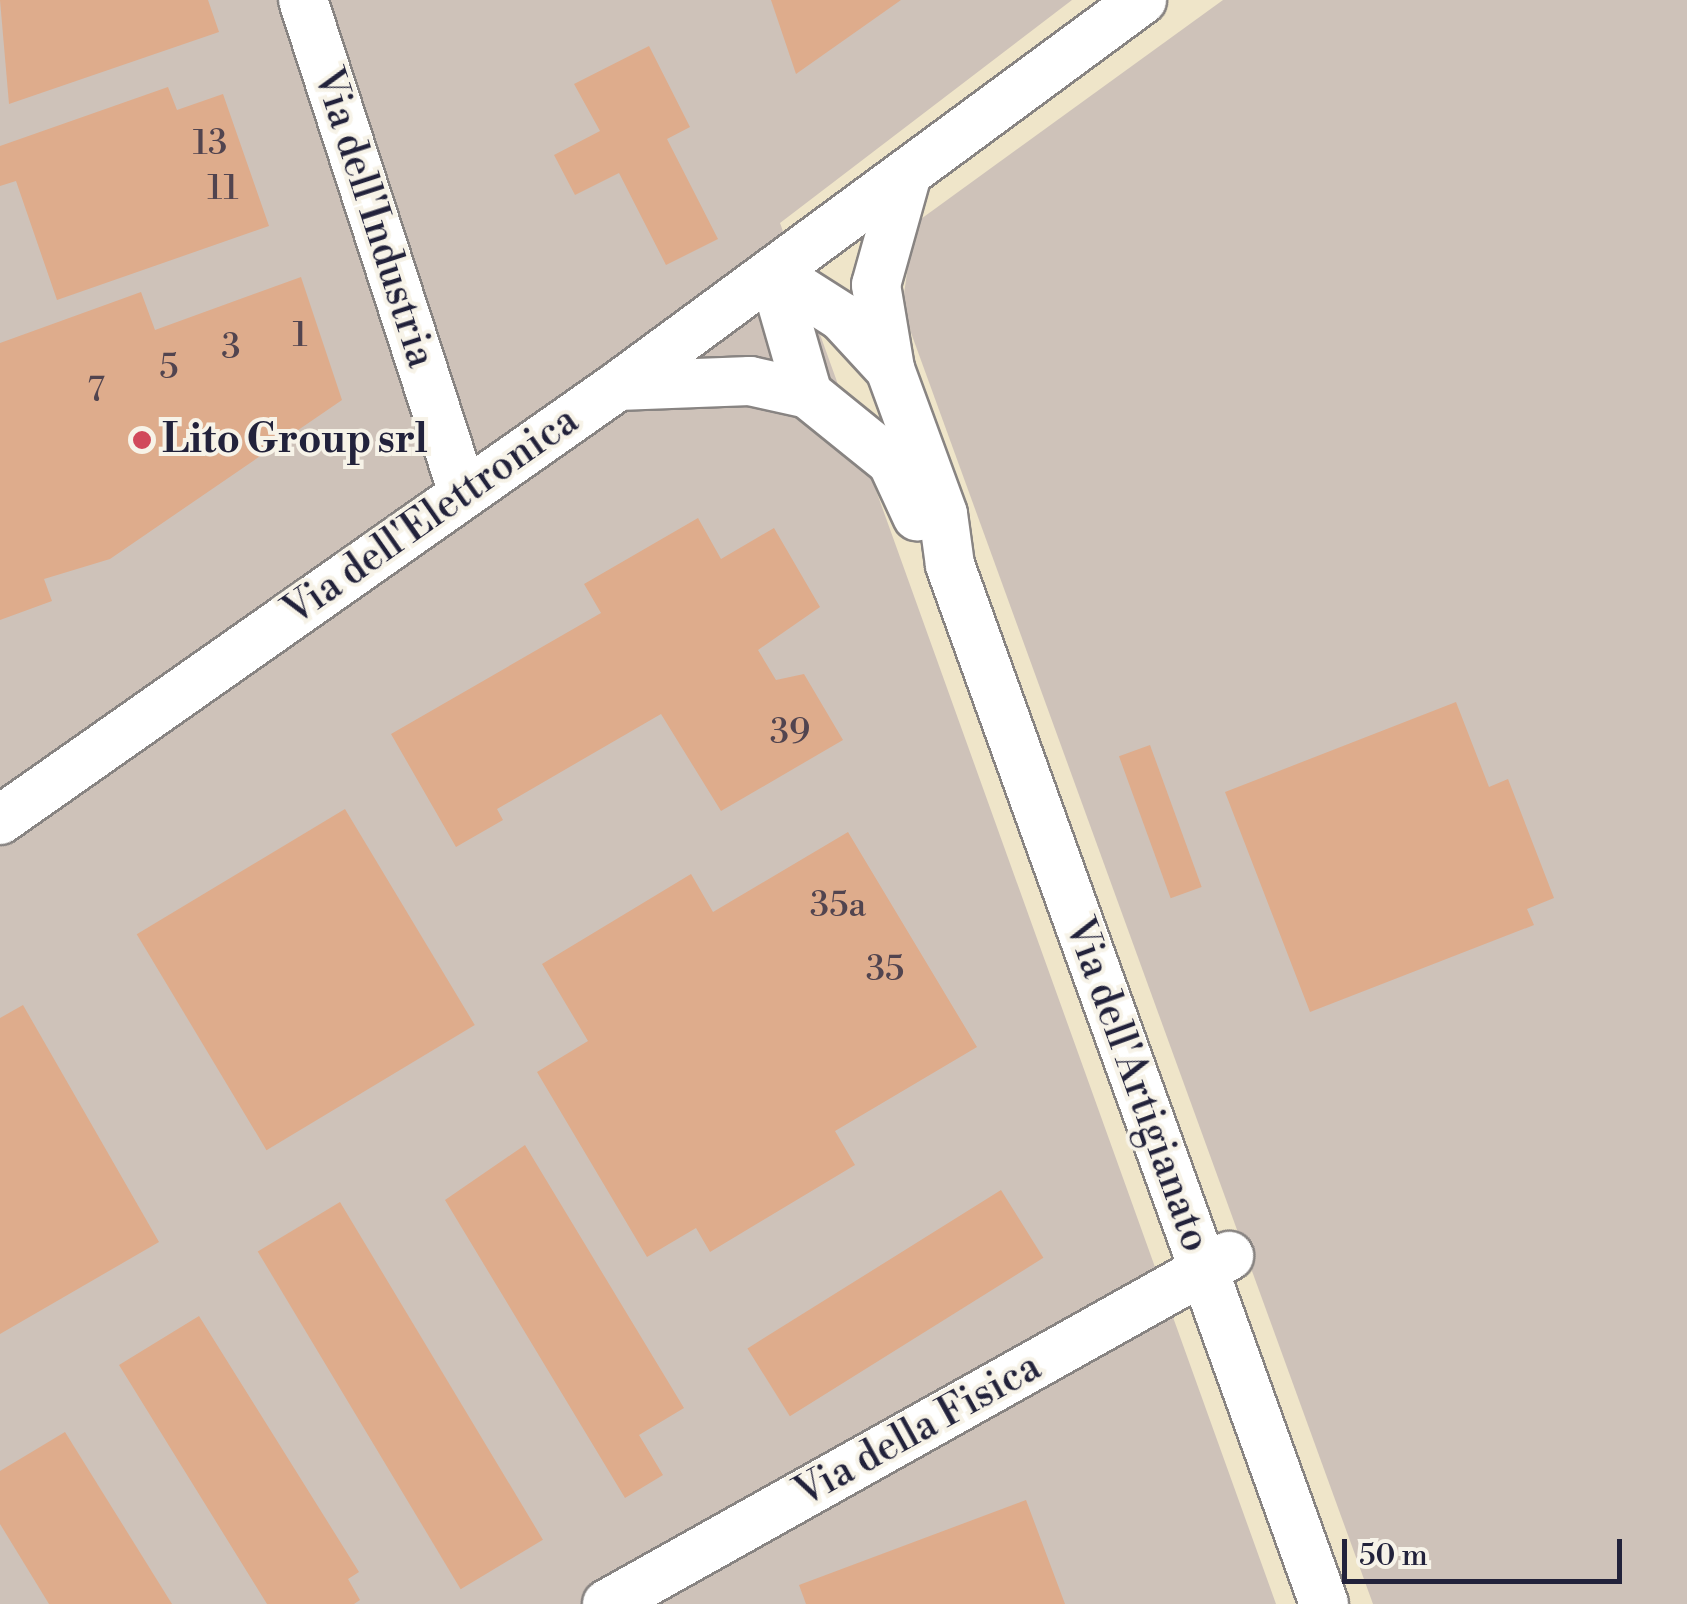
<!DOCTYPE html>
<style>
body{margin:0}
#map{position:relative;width:1687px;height:1604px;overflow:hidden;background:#efe5c9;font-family:"Libre Bodoni",serif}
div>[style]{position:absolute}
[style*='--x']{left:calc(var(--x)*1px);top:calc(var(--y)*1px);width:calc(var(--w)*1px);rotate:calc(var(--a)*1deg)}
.industrial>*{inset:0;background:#cec2b9}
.building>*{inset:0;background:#deac8c;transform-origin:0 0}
.roads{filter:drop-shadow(2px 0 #888482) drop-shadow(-2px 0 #888482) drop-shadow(0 2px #888482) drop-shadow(0 -2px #888482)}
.minor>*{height:48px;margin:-24px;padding:0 24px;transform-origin:24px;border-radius:24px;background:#fff}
.dots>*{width:28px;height:28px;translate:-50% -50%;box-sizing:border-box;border:5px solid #f7f3e8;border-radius:50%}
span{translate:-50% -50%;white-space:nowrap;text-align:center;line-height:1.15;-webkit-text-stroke:8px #f7f3e8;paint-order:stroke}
.number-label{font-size:35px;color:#51444f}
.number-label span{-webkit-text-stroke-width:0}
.street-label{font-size:40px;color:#22223b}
.poi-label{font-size:40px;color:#22223b;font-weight:700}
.left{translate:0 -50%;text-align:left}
.scale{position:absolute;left:1342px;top:1539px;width:280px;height:45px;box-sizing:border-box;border:5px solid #22223b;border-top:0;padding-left:12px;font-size:30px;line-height:35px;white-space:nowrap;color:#22223b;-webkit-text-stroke:8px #f7f3e8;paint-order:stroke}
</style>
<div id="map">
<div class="industrial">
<i style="clip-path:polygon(0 0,1072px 0,780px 223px,1276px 1604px,0 1604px)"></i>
<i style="clip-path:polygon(1223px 0,1687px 0,1687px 1604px,1373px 1604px,902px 308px,914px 224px)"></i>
</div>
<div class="building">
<i style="clip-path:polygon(0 0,208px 0,219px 32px,9px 104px)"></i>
<i style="clip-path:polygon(771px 0,901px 0,796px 74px)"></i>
<i style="clip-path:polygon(649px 46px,690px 127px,667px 139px,718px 239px,666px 265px,619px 173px,575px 195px,554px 155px,600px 131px,574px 84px)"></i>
<i style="clip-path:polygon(168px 87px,177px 110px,223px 94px,269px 226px,57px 300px,16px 181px,0 186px,0 146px)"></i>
<i style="clip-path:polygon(301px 277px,342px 400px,110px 559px,44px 579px,52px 601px,0 620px,0 343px,141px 292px,155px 330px)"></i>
<i style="clip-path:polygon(698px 518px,721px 559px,774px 528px,820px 607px,758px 650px,776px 680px,804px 674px,843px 740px,721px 811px,661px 714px,497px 809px,503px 820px,456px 847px,391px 734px,601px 613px,584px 584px)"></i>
<i style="clip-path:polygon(1456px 702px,1489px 787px,1508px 779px,1554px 898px,1527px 909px,1534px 925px,1310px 1012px,1225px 792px)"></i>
<i style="left:1150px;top:745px;width:151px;height:33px;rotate:70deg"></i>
<i style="left:345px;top:809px;width:252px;height:243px;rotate:59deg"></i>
<i style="clip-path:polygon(848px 832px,977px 1047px,835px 1131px,855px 1165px,710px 1252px,696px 1228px,647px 1257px,537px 1072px,588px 1041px,542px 964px,691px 874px,713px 912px)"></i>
<i style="clip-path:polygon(23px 1005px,159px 1242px,0 1334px,0 1018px)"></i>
<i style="clip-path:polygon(525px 1145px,684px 1408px,639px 1435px,663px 1475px,625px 1498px,445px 1200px)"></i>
<i style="left:1001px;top:1190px;width:80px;height:299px;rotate:58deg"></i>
<i style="left:340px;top:1202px;width:394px;height:96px;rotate:59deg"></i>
<i style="clip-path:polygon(199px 1316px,359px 1572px,348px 1579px,360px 1600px,354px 1604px,267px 1604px,119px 1365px)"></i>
<i style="clip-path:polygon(65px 1432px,172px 1604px,49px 1604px,0 1524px,0 1471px)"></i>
<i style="clip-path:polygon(1026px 1500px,1065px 1604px,806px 1604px,799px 1585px)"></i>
</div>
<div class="roads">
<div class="minor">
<i style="--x:303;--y:0;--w:518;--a:72.02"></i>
<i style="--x:907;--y:174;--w:115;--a:105.6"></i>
<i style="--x:876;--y:285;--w:85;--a:80.5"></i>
<i style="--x:890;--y:369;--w:154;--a:69.9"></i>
<i style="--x:943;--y:514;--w:51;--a:82.2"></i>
<i style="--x:950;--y:565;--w:1104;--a:70.2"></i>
<i style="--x:773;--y:273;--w:82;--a:32.5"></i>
<i style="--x:842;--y:317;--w:71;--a:47.3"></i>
<i style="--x:773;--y:273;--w:126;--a:73.9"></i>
<i style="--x:618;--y:386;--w:132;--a:-2.2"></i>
<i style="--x:750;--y:381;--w:59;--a:12.6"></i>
<i style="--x:808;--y:394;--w:108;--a:39"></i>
<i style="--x:892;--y:462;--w:60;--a:65.2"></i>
<i style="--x:0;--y:820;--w:755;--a:-35.08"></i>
<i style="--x:618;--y:386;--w:651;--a:-36.38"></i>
<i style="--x:607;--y:1604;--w:713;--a:-29.23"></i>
</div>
</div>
<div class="dots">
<i style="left:142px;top:440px;background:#d1495b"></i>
</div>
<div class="number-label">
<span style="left:210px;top:144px">13</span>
<span style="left:223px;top:189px">11</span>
<span style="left:300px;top:336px">1</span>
<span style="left:231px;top:348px">3</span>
<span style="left:169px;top:368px">5</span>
<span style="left:96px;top:391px">7</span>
<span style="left:790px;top:733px">39</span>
<span style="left:838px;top:906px">35a</span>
<span style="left:885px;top:970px">35</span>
</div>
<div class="street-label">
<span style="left:374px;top:218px;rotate:72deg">Via dell'Industria</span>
<span style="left:431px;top:516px;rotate:-35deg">Via dell'Elettronica</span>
<span style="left:1137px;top:1085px;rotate:70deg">Via dell'Artigianato</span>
<span style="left:918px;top:1430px;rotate:-29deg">Via della Fisica</span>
</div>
<div class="poi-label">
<span class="left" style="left:162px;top:440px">Lito Group srl</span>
</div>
<div class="scale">50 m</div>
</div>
